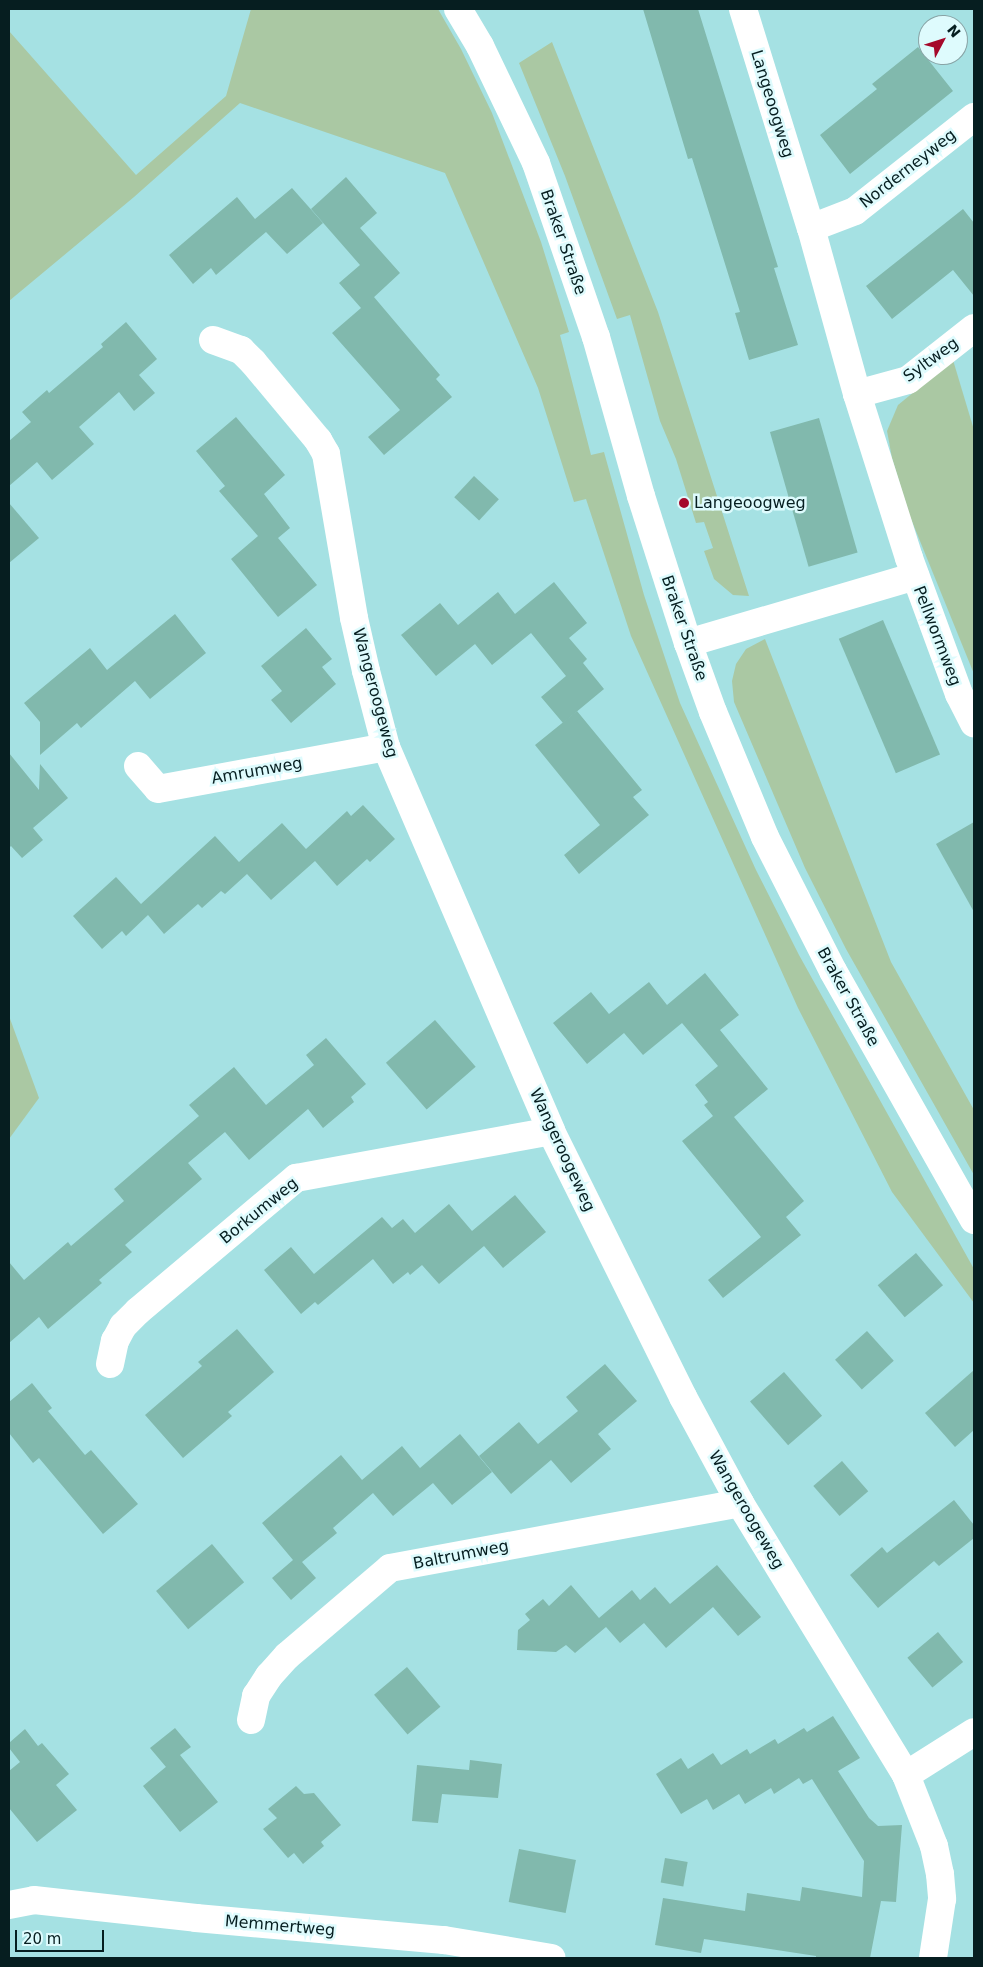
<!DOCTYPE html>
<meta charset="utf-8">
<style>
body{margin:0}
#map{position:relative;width:983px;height:1967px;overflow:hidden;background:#a5e1e3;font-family:"DejaVu Sans",sans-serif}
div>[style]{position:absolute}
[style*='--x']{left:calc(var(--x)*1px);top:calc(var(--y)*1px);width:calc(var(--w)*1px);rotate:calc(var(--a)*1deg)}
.green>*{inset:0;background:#aac8a3}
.building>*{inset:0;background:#81b9ad;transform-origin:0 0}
.minor>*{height:28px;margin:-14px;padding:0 14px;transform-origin:14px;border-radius:14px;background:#fff}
.major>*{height:28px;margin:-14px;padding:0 14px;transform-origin:14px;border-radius:14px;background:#fff}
.dots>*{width:14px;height:14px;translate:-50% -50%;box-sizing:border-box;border:2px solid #defbfd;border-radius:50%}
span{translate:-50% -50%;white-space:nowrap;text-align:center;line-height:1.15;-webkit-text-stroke:5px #defbfd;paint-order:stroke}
.street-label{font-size:16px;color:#061e20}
.poi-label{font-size:16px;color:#061e20}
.left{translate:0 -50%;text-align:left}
.frame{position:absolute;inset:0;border:10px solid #061e20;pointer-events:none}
.north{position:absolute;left:918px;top:15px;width:50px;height:50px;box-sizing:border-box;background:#defbfd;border:1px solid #88a3a5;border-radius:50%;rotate:50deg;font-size:14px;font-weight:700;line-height:20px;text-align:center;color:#061e20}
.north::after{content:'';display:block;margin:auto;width:18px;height:22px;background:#a5092b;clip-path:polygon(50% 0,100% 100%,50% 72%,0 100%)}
.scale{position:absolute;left:15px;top:1930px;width:89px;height:22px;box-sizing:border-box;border:2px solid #061e20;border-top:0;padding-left:6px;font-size:15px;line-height:18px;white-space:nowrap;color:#061e20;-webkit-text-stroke:4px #defbfd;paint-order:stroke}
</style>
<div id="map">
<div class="green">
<i style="clip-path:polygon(251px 9px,438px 9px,461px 49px,492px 113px,541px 242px,569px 332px,560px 335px,591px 455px,604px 452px,644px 595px,680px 703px,756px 870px,799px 955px,974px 1269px,974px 1303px,892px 1192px,798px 1008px,631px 636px,586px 499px,574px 502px,538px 388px,445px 173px,240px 103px,134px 197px,9px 301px,9px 31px,136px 175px,226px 96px)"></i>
<i style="clip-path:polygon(552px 42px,658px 312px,749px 596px,733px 595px,714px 579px,704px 551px,713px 548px,704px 522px,696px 523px,676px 459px,660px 421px,630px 315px,617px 319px,565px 176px,519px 63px)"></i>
<i style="clip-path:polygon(953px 360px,974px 430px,974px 674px,909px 514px,892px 458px,887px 431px,898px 405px)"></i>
<i style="clip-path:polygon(765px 639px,891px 962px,974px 1110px,974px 1175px,846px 949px,805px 868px,734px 702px,732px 681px,736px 664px,746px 649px)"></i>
<i style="clip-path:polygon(9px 1016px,39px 1098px,9px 1139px)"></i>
</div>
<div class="building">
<i style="clip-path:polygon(643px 9px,698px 9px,778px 267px,774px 268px,798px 345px,749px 360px,735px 313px,740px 312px,692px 158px,688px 159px)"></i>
<i style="clip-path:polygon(918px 47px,953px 91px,850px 174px,820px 135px,877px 89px,872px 84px)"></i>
<i style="clip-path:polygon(346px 177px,377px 213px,360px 228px,400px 273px,372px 299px,374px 297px,440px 375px,436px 379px,452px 397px,384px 455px,368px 437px,400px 410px,332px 333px,361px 308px,339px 283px,360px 265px,311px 209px)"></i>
<i style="clip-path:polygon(292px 188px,323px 223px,287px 254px,266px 232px,216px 275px,211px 268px,193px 284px,169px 255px,237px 197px,255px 219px)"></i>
<i style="clip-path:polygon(963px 209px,974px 223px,974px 296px,953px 270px,892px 319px,866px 286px)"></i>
<i style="clip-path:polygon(126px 322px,157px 359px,139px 375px,155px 393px,134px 411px,119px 392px,79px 427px,94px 444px,52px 480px,37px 462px,9px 486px,9px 441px,31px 422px,22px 412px,47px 390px,49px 393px,103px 347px,101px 344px)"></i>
<i style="clip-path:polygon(236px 417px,285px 475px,264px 494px,290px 528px,278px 538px,317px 585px,278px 617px,231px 559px,258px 536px,219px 491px,225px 486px,196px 451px)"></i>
<i style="left:819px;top:418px;width:140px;height:51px;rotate:74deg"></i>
<i style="left:474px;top:476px;width:34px;height:29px;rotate:43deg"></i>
<i style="clip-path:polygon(9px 503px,39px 538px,9px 563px)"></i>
<i style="clip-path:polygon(554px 582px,587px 623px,569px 638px,587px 659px,583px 663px,604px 689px,563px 723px,541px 697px,566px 676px,531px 633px,492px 665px,475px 644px,436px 676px,401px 635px,440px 603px,458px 625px,498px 592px,515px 614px)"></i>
<i style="clip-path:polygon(175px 614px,206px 653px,150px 699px,135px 681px,81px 728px,77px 723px,40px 755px,40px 722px,24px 703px,90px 648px,107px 670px)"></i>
<i style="left:883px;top:620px;width:146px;height:48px;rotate:67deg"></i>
<i style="clip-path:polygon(306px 628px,332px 659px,322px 667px,336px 684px,291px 723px,271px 700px,282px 691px,261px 666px)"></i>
<i style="clip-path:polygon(577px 711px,642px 790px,633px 797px,649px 815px,579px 874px,564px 855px,600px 825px,535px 745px)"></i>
<i style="clip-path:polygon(9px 753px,39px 790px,40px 764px,68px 798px,33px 828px,43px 840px,22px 858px,11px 846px,9px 848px)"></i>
<i style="clip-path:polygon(363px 805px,395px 839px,370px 862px,367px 859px,337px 886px,315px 861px,271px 900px,247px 874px,225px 894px,221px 891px,202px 908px,198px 904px,164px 934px,148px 915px,126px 936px,122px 931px,102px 949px,73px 916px,116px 877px,141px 904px,215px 836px,239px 862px,282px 823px,306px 849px,347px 811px,351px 816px)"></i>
<i style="clip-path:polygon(974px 822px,974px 912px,936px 844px)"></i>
<i style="clip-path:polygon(705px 973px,739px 1015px,720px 1030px,768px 1089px,734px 1117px,804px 1201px,786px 1217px,801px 1235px,723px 1298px,708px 1280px,761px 1237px,682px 1141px,713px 1116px,704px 1105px,708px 1102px,695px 1085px,718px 1066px,682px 1023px,643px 1055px,624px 1033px,587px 1064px,553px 1023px,591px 992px,609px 1014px,649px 982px,667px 1005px)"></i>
<i style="left:435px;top:1020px;width:62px;height:65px;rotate:49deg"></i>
<i style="clip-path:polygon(326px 1038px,366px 1084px,351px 1097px,354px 1102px,323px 1128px,308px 1109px,249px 1160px,225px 1132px,188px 1163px,202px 1179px,125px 1245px,132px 1252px,99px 1280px,102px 1283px,48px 1329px,39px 1317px,9px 1343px,9px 1262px,24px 1280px,68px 1242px,71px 1246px,124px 1201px,114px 1189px,199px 1116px,189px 1105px,234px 1067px,266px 1105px,314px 1065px,306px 1055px)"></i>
<i style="clip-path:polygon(515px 1195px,546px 1232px,503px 1268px,484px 1246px,439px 1284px,422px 1265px,410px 1275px,408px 1272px,393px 1284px,373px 1259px,318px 1305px,315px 1302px,301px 1314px,264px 1270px,291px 1247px,314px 1274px,382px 1217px,392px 1228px,403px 1219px,415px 1233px,449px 1204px,472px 1231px)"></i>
<i style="left:916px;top:1253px;width:42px;height:50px;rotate:50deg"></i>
<i style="clip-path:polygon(237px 1329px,274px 1372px,228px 1412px,232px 1416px,183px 1458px,145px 1415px,202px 1366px,198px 1362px)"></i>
<i style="left:867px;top:1331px;width:40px;height:43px;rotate:48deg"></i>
<i style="clip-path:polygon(605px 1364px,637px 1401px,598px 1434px,611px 1449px,571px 1483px,551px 1460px,511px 1494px,479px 1456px,519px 1422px,538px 1444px,578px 1411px,566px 1397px)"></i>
<i style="clip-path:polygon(974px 1370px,974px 1430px,955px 1447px,925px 1413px)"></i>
<i style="left:784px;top:1372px;width:58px;height:45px;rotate:49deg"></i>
<i style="clip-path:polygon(32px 1383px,52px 1408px,48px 1411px,85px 1455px,91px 1450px,138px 1504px,103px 1534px,39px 1458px,33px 1463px,9px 1433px,9px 1402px)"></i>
<i style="clip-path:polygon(460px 1434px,492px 1472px,452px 1505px,433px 1483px,393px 1516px,373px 1493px,333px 1528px,337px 1533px,302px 1562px,316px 1578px,291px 1600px,272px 1578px,293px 1560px,262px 1523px,341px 1455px,362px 1480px,402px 1446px,420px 1468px)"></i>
<i style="left:842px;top:1461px;width:40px;height:38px;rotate:49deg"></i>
<i style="clip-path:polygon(954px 1500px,974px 1525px,974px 1538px,939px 1566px,934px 1561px,878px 1608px,850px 1575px,882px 1547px,887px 1553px)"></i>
<i style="left:212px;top:1544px;width:50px;height:73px;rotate:50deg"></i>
<i style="clip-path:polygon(717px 1565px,761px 1617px,738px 1636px,713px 1607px,666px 1648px,644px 1623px,620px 1643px,606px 1627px,575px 1653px,566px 1645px,556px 1652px,517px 1650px,518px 1630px,530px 1620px,525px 1614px,543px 1599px,549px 1606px,571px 1585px,599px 1618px,632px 1590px,640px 1600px,655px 1587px,670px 1604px)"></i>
<i style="left:938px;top:1632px;width:39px;height:40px;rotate:50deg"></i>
<i style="left:407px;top:1667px;width:52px;height:43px;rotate:50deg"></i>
<i style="clip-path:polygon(833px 1716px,860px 1758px,838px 1771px,869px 1818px,878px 1826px,902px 1825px,896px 1902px,881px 1901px,870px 1958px,816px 1958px,816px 1956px,704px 1939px,701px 1953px,655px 1945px,663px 1898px,745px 1911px,747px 1893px,800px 1901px,802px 1887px,862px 1897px,864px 1861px,812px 1779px,803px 1784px,799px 1778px,774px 1794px,771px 1788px,745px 1804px,739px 1794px,713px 1810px,707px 1799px,681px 1814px,656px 1774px,681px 1758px,688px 1769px,713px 1753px,721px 1765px,747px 1749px,750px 1754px,775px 1739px,778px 1744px,804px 1728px,807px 1732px)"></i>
<i style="clip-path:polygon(175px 1728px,191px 1747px,180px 1755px,218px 1802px,180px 1832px,143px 1786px,173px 1761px,166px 1767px,150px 1748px)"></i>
<i style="clip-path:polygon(25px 1729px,38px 1746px,42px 1743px,69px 1774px,56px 1785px,77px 1810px,37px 1842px,9px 1808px,9px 1771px,20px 1762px,9px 1748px,9px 1743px)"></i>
<i style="clip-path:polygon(470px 1760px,502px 1764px,498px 1798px,442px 1794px,438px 1823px,412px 1821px,417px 1765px,469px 1770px)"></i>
<i style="clip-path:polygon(296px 1786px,304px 1794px,314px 1793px,341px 1825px,321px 1842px,324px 1846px,303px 1864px,294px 1853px,288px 1858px,263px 1829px,277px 1818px,268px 1809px)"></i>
<i style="left:519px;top:1849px;width:58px;height:54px;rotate:11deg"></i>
<i style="left:665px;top:1858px;width:23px;height:25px;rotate:10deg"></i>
</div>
<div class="minor">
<i style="--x:743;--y:9;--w:229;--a:72.8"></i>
<i style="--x:811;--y:228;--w:172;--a:74.5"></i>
<i style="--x:857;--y:394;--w:172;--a:72.4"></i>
<i style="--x:909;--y:558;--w:145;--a:69.8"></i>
<i style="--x:959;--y:694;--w:33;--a:63"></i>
<i style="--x:811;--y:228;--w:47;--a:-21.1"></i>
<i style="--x:855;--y:211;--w:152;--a:-38.3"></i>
<i style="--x:213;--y:340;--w:30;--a:20"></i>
<i style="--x:241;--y:350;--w:17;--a:45"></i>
<i style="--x:253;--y:362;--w:102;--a:50.2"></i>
<i style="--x:318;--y:440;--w:16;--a:60"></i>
<i style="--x:326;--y:454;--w:166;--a:80.3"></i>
<i style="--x:354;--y:618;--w:54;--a:77.2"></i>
<i style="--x:366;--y:671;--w:79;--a:75.3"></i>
<i style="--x:386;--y:747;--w:418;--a:66.7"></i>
<i style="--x:551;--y:1131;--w:297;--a:63.6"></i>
<i style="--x:683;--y:1397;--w:120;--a:61.7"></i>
<i style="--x:740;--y:1503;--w:319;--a:58.6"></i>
<i style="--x:906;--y:1775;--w:76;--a:68.5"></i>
<i style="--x:934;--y:1846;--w:29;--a:78"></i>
<i style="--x:940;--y:1874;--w:25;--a:85"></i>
<i style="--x:942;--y:1899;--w:60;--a:98.7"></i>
<i style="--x:857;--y:394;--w:53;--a:-15.4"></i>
<i style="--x:908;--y:380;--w:84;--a:-38.2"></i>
<i style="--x:688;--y:643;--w:237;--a:-16.4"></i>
<i style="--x:138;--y:766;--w:30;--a:49"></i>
<i style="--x:158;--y:789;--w:232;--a:-10.4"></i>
<i style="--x:110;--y:1364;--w:24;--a:-78"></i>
<i style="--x:115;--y:1341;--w:17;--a:-62"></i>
<i style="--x:123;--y:1326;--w:21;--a:-45"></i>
<i style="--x:138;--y:1311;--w:207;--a:-40.1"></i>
<i style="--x:296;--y:1178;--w:259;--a:-10.4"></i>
<i style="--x:251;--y:1720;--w:25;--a:-78"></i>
<i style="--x:256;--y:1696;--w:24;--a:-57"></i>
<i style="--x:269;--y:1676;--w:27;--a:-48"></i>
<i style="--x:287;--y:1656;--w:135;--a:-40.5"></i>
<i style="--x:390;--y:1568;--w:356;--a:-10.5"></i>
<i style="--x:906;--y:1775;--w:80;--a:-32.3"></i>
<i style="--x:9;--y:1905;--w:25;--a:-11"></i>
<i style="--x:34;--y:1900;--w:163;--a:6.3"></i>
<i style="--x:196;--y:1918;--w:249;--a:5.1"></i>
<i style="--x:444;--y:1940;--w:109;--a:9.5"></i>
</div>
<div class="major">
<i style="--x:458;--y:9;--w:43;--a:59.3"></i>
<i style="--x:480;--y:46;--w:130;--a:64.4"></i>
<i style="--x:536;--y:163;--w:184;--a:71"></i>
<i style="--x:596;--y:337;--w:165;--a:74.2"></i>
<i style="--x:641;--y:496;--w:154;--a:72.3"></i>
<i style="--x:688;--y:643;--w:73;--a:70.1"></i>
<i style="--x:713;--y:712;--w:135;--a:67.4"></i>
<i style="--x:765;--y:837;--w:150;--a:63.1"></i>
<i style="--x:833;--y:971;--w:286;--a:60.5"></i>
</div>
<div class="dots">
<i style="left:684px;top:503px;background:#a5092b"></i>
</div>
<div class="street-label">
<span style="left:772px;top:104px;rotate:73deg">Langeoogweg</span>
<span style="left:908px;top:169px;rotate:-38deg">Norderneyweg</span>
<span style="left:563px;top:242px;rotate:71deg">Braker Straße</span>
<span style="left:931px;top:360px;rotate:-36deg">Syltweg</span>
<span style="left:684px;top:628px;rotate:71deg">Braker Straße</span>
<span style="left:937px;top:636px;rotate:69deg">Pellwormweg</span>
<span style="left:375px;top:693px;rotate:75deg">Wangeroogeweg</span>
<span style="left:257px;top:771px;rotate:-10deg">Amrumweg</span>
<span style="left:848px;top:997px;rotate:61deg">Braker Straße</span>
<span style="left:562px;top:1150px;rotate:65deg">Wangeroogeweg</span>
<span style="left:259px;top:1211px;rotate:-39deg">Borkumweg</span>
<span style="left:746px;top:1510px;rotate:60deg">Wangeroogeweg</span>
<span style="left:461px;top:1555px;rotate:-11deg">Baltrumweg</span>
<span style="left:280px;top:1926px;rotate:5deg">Memmertweg</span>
</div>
<div class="poi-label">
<span class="left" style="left:694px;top:503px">Langeoogweg</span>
</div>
<div class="frame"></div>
<div class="north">N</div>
<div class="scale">20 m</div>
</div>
